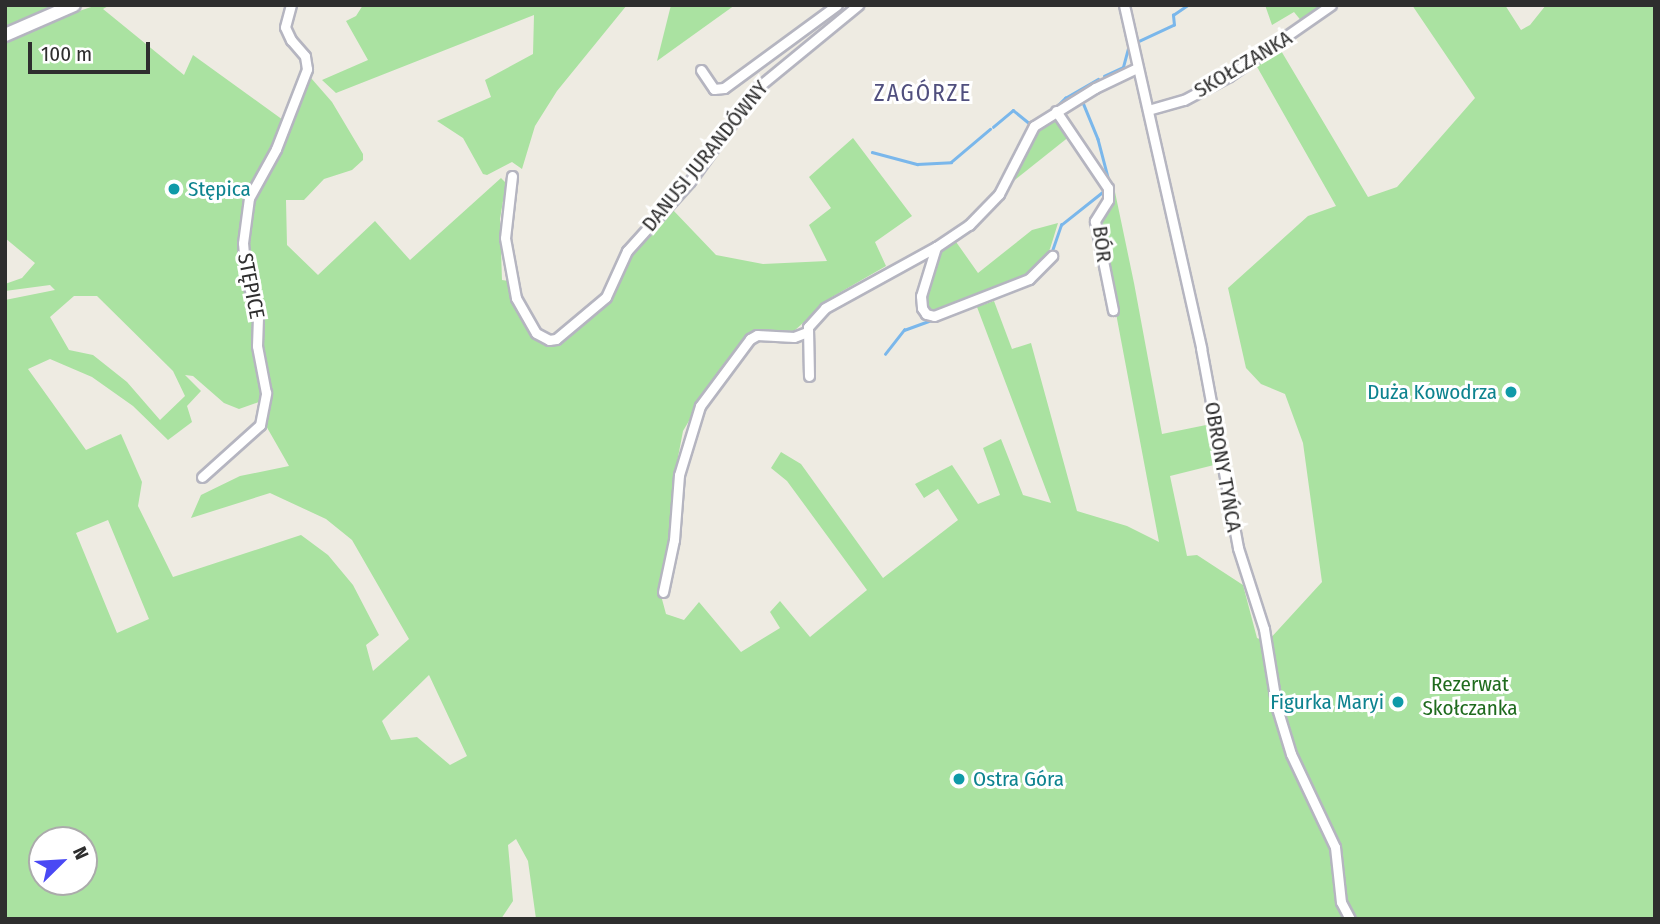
<!DOCTYPE html>
<meta charset="utf-8">
<style>
body{margin:0}
#map{position:relative;width:1660px;height:924px;overflow:hidden;background:#eeebe2;font-family:"Fira Sans Condensed",sans-serif}
div>[style]{position:absolute}
[style*='--x']{left:calc(var(--x)*1px);top:calc(var(--y)*1px);width:calc(var(--w)*1px);rotate:calc(var(--a)*1deg)}
.green>*{inset:0;background:#aae2a1}
.stream>*{height:2.5px;margin:-1.25px;padding:0 1.25px;transform-origin:1.25px;border-radius:1.25px;background:#7ab7eb}
.roads{filter:drop-shadow(2px 0 #b5b5c0) drop-shadow(-2px 0 #b5b5c0) drop-shadow(0 2px #b5b5c0) drop-shadow(0 -2px #b5b5c0)}
.street>*{height:9px;margin:-4.5px;padding:0 4.5px;transform-origin:4.5px;border-radius:4.5px;background:#fff}
.secondary>*{height:12px;margin:-6px;padding:0 6px;transform-origin:6px;border-radius:6px;background:#fff}
.dots>*{width:19px;height:19px;translate:-50% -50%;box-sizing:border-box;border:4px solid #fff;border-radius:50%}
span{translate:-50% -50%;white-space:nowrap;text-align:center;line-height:1.15;-webkit-text-stroke:6px #fff;paint-order:stroke}
.street-label{font-size:21px;color:#2e2e2e}
.culture-label{font-size:21px;color:#0d838f}
.left{translate:0 -50%;text-align:left}
.right{translate:-100% -50%;text-align:right}
.park-label{font-size:21px;color:#1f6b1e}
.neighbourhood-label{font-size:23px;color:#504f7e;letter-spacing:2px}
.frame{position:absolute;inset:0;border:7px solid #2e2e2e;pointer-events:none}
.north{position:absolute;left:28px;top:826px;width:70px;height:70px;box-sizing:border-box;background:#fff;border:2px solid #ababab;border-radius:50%;rotate:66deg;font-size:19px;font-weight:700;line-height:28px;text-align:center;color:#2e2e2e}
.north::after{content:'';display:block;margin:auto;width:24px;height:32px;background:#4a49f4;clip-path:polygon(50% 0,100% 100%,50% 72%,0 100%)}
.scale{position:absolute;left:28px;top:42px;width:122px;height:32px;box-sizing:border-box;border:4px solid #2e2e2e;border-top:0;padding-left:9px;font-size:21px;line-height:24px;white-space:nowrap;color:#2e2e2e;-webkit-text-stroke:5px #fff;paint-order:stroke}
</style>
<div id="map">
<div class="green">
<i style="clip-path:polygon(5px 5px,64px 5px,5px 31px)"></i>
<i style="clip-path:polygon(evenodd,97px 5px,110px 5px,103px 9px,184px 75px,193px 55px,283px 120px,242px 207px,240px 246px,242px 280px,256px 315px,261px 307px,249px 275px,250px 209px,268px 179px,266px 171px,305px 81px,311px 78px,332px 102px,363px 154px,363px 160px,352px 170px,324px 179px,304px 200px,286px 200px,287px 245px,318px 275px,375px 221px,410px 260px,501px 178px,506px 183px,500px 219px,502px 280px,509px 281px,518px 308px,539px 341px,560px 346px,609px 301px,619px 280px,627px 251px,672px 209px,716px 255px,763px 264px,827px 261px,809px 225px,831px 208px,809px 177px,853px 138px,912px 216px,875px 242px,886px 266px,832px 297px,794px 331px,758px 329px,747px 334px,719px 370px,683px 431px,674px 478px,670px 536px,659px 588px,666px 614px,684px 620px,699px 602px,741px 652px,780px 628px,770px 612px,780px 601px,810px 637px,867px 590px,787px 481px,771px 468px,781px 452px,801px 464px,883px 578px,958px 520px,938px 489px,924px 498px,915px 484px,952px 465px,978px 504px,1000px 495px,983px 448px,1001px 439px,1023px 495px,1051px 503px,977px 307px,994px 301px,1012px 349px,1031px 343px,1077px 511px,1127px 526px,1159px 542px,1099px 223px,1110px 207px,1112px 191px,1115px 192px,1134px 283px,1162px 434px,1211px 424px,1218px 464px,1170px 476px,1187px 556px,1197px 555px,1243px 585px,1257px 638px,1267px 642px,1322px 582px,1303px 443px,1285px 394px,1261px 384px,1246px 368px,1228px 288px,1308px 216px,1336px 206px,1256px 65px,1280px 49px,1368px 197px,1397px 187px,1475px 98px,1412px 5px,1505px 5px,1521px 30px,1530px 25px,1546px 5px,1655px 5px,1655px 919px,536px 919px,528px 861px,516px 839px,508px 845px,513px 901px,501px 919px,5px 919px,5px 300px,55px 290px,50px 285px,5px 291px,5px 284px,22px 278px,35px 263px,5px 238px,5px 39px,20px 31px,97px 5px,74px 296px,97px 296px,173px 371px,185px 396px,160px 420px,127px 382px,93px 355px,69px 350px,50px 317px,74px 296px,97px 5px,50px 359px,92px 377px,133px 406px,168px 440px,192px 422px,187px 406px,201px 391px,185px 375px,193px 376px,224px 403px,239px 409px,259px 402px,268px 411px,265px 424px,289px 466px,240px 476px,201px 495px,191px 518px,270px 493px,326px 519px,352px 540px,409px 639px,373px 671px,366px 645px,379px 635px,353px 585px,328px 555px,301px 535px,173px 577px,138px 506px,142px 482px,121px 434px,86px 450px,28px 369px,50px 359px,97px 5px,108px 520px,149px 619px,117px 633px,76px 533px,108px 520px,97px 5px,429px 675px,467px 756px,450px 765px,417px 737px,391px 740px,382px 721px,429px 675px,97px 5px,42px 840px,84px 840px,84px 882px,42px 882px,42px 840px)"></i>
<i style="clip-path:polygon(363px 5px,627px 5px,557px 91px,535px 126px,522px 169px,512px 162px,487px 175px,483px 174px,463px 138px,437px 121px,491px 97px,485px 80px,533px 54px,534px 15px,336px 93px,322px 80px,368px 60px,346px 21px,356px 16px)"></i>
<i style="clip-path:polygon(671px 5px,735px 5px,657px 61px)"></i>
<i style="clip-path:polygon(1265px 5px,1326px 5px,1303px 23px,1294px 12px,1272px 25px)"></i>
<i style="clip-path:polygon(1055px 117px,1070px 136px,1011px 183px,1027px 143px,1040px 127px)"></i>
<i style="clip-path:polygon(1058px 223px,1050px 249px,1031px 274px,942px 311px,930px 312px,925px 307px,923px 297px,943px 245px,954px 239px,978px 273px,1032px 230px)"></i>
</div>
<div class="stream">
<i style="--x:1139;--y:41;--w:38;--a:-25"></i>
<i style="--x:1174;--y:25;--w:10;--a:-96"></i>
<i style="--x:1173;--y:15;--w:18;--a:-34"></i>
<i style="--x:1104;--y:76;--w:21;--a:-25"></i>
<i style="--x:1123;--y:67;--w:23;--a:-75"></i>
<i style="--x:1082;--y:100;--w:42;--a:67.7"></i>
<i style="--x:1098;--y:139;--w:43;--a:75.3"></i>
<i style="--x:1054;--y:109;--w:16;--a:-45"></i>
<i style="--x:1065;--y:98;--w:38;--a:-30"></i>
<i style="--x:993;--y:127;--w:26;--a:-40"></i>
<i style="--x:1013;--y:110;--w:21;--a:39"></i>
<i style="--x:1029;--y:123;--w:12;--a:-24"></i>
<i style="--x:872;--y:152;--w:47;--a:14.9"></i>
<i style="--x:917;--y:164;--w:34;--a:-3"></i>
<i style="--x:951;--y:162;--w:51;--a:-40.2"></i>
<i style="--x:1052;--y:251;--w:28;--a:-71"></i>
<i style="--x:1061;--y:225;--w:56;--a:-38.5"></i>
<i style="--x:974;--y:305;--w:46;--a:-21.6"></i>
<i style="--x:885;--y:354;--w:31;--a:-52"></i>
<i style="--x:904;--y:330;--w:33;--a:-20"></i>
</div>
<div class="roads">
<div class="street">
<i style="--x:1124;--y:5;--w:352;--a:77.3"></i>
<i style="--x:1201;--y:348;--w:203;--a:79.5"></i>
<i style="--x:1238;--y:548;--w:85;--a:72.2"></i>
<i style="--x:1264;--y:629;--w:80;--a:80.7"></i>
<i style="--x:1277;--y:708;--w:48;--a:73.1"></i>
<i style="--x:1291;--y:754;--w:103;--a:64.7"></i>
<i style="--x:1335;--y:847;--w:55;--a:83.8"></i>
<i style="--x:1341;--y:902;--w:19;--a:62"></i>
<i style="--x:701;--y:70;--w:23;--a:56"></i>
<i style="--x:714;--y:89;--w:10;--a:-6"></i>
<i style="--x:724;--y:88;--w:140;--a:-36.3"></i>
<i style="--x:1148;--y:110;--w:37;--a:-16"></i>
<i style="--x:1184;--y:100;--w:51;--a:-28.1"></i>
<i style="--x:1229;--y:76;--w:124;--a:-34.8"></i>
<i style="--x:1056;--y:111;--w:93;--a:56"></i>
<i style="--x:1108;--y:188;--w:12;--a:90"></i>
<i style="--x:1108;--y:200;--w:25;--a:122"></i>
<i style="--x:1095;--y:221;--w:91;--a:78.6"></i>
<i style="--x:512;--y:176;--w:62;--a:96.4"></i>
<i style="--x:505;--y:238;--w:61;--a:79.6"></i>
<i style="--x:516;--y:298;--w:40;--a:60.3"></i>
<i style="--x:536;--y:333;--w:15;--a:28"></i>
<i style="--x:549;--y:340;--w:7;--a:-8"></i>
<i style="--x:556;--y:339;--w:65;--a:-40"></i>
<i style="--x:606;--y:297;--w:51;--a:-65.5"></i>
<i style="--x:627;--y:251;--w:94;--a:-48"></i>
<i style="--x:690;--y:181;--w:115;--a:-54.2"></i>
<i style="--x:757;--y:88;--w:131;--a:-39.4"></i>
<i style="--x:936;--y:247;--w:51;--a:107"></i>
<i style="--x:921;--y:296;--w:12;--a:85"></i>
<i style="--x:922;--y:308;--w:7;--a:56"></i>
<i style="--x:926;--y:314;--w:8;--a:14"></i>
<i style="--x:934;--y:316;--w:102;--a:-21.3"></i>
<i style="--x:1029;--y:279;--w:33;--a:-45"></i>
<i style="--x:809;--y:376;--w:49;--a:-91.2"></i>
<i style="--x:808;--y:327;--w:25;--a:-48"></i>
<i style="--x:825;--y:308;--w:127;--a:-28.8"></i>
<i style="--x:936;--y:247;--w:40;--a:-34"></i>
<i style="--x:969;--y:225;--w:43;--a:-45.9"></i>
<i style="--x:999;--y:194;--w:76;--a:-62.8"></i>
<i style="--x:1034;--y:126;--w:72;--a:-31.9"></i>
<i style="--x:1095;--y:88;--w:47;--a:-25.5"></i>
<i style="--x:202;--y:477;--w:78;--a:-41.9"></i>
<i style="--x:260;--y:425;--w:33;--a:-79"></i>
<i style="--x:266;--y:393;--w:48;--a:-100.8"></i>
<i style="--x:257;--y:346;--w:31;--a:-88"></i>
<i style="--x:258;--y:315;--w:40;--a:-108"></i>
<i style="--x:246;--y:277;--w:34;--a:-95"></i>
<i style="--x:243;--y:243;--w:45;--a:-82.4"></i>
<i style="--x:249;--y:198;--w:56;--a:-61.1"></i>
<i style="--x:276;--y:149;--w:86;--a:-68.8"></i>
<i style="--x:307;--y:69;--w:13;--a:-99"></i>
<i style="--x:305;--y:56;--w:21;--a:-131"></i>
<i style="--x:291;--y:40;--w:14;--a:-115"></i>
<i style="--x:285;--y:27;--w:23;--a:-75"></i>
<i style="--x:663;--y:592;--w:53;--a:-78.1"></i>
<i style="--x:674;--y:540;--w:65;--a:-85.6"></i>
<i style="--x:679;--y:475;--w:72;--a:-73.1"></i>
<i style="--x:700;--y:406;--w:84;--a:-53.3"></i>
<i style="--x:750;--y:339;--w:8;--a:-30"></i>
<i style="--x:757;--y:335;--w:37;--a:3"></i>
<i style="--x:794;--y:337;--w:14;--a:-21"></i>
</div>
<div class="secondary">
<i style="--x:5;--y:35;--w:75;--a:-23.5"></i>
</div>
</div>
<div class="dots">
<i style="left:174px;top:189px;background:#0f9aa8"></i>
<i style="left:1511px;top:392px;background:#0f9aa8"></i>
<i style="left:1398px;top:702px;background:#0f9aa8"></i>
<i style="left:959px;top:779px;background:#0f9aa8"></i>
</div>
<div class="street-label">
<span style="left:1243px;top:64px;rotate:-31deg">SKOŁCZANKA</span>
<span style="left:705px;top:156px;rotate:-51deg">DANUSI JURANDÓWNY</span>
<span style="left:1102px;top:244px;rotate:83deg">BÓR</span>
<span style="left:251px;top:286px;rotate:79deg">STĘPICE</span>
<span style="left:1223px;top:467px;rotate:80deg">OBRONY TYŃCA</span>
</div>
<div class="culture-label">
<span class="left" style="left:188px;top:189px">Stępica</span>
<span class="right" style="left:1497px;top:392px">Duża Kowodrza</span>
<span class="right" style="left:1384px;top:702px">Figurka Maryi</span>
<span class="left" style="left:973px;top:779px">Ostra Góra</span>
</div>
<div class="park-label">
<span style="left:1470px;top:696px">Rezerwat<br>Skołczanka</span>
</div>
<div class="neighbourhood-label">
<span style="left:923px;top:93px">ZAGÓRZE</span>
</div>
<div class="frame"></div>
<div class="north">N</div>
<div class="scale">100 m</div>
</div>
